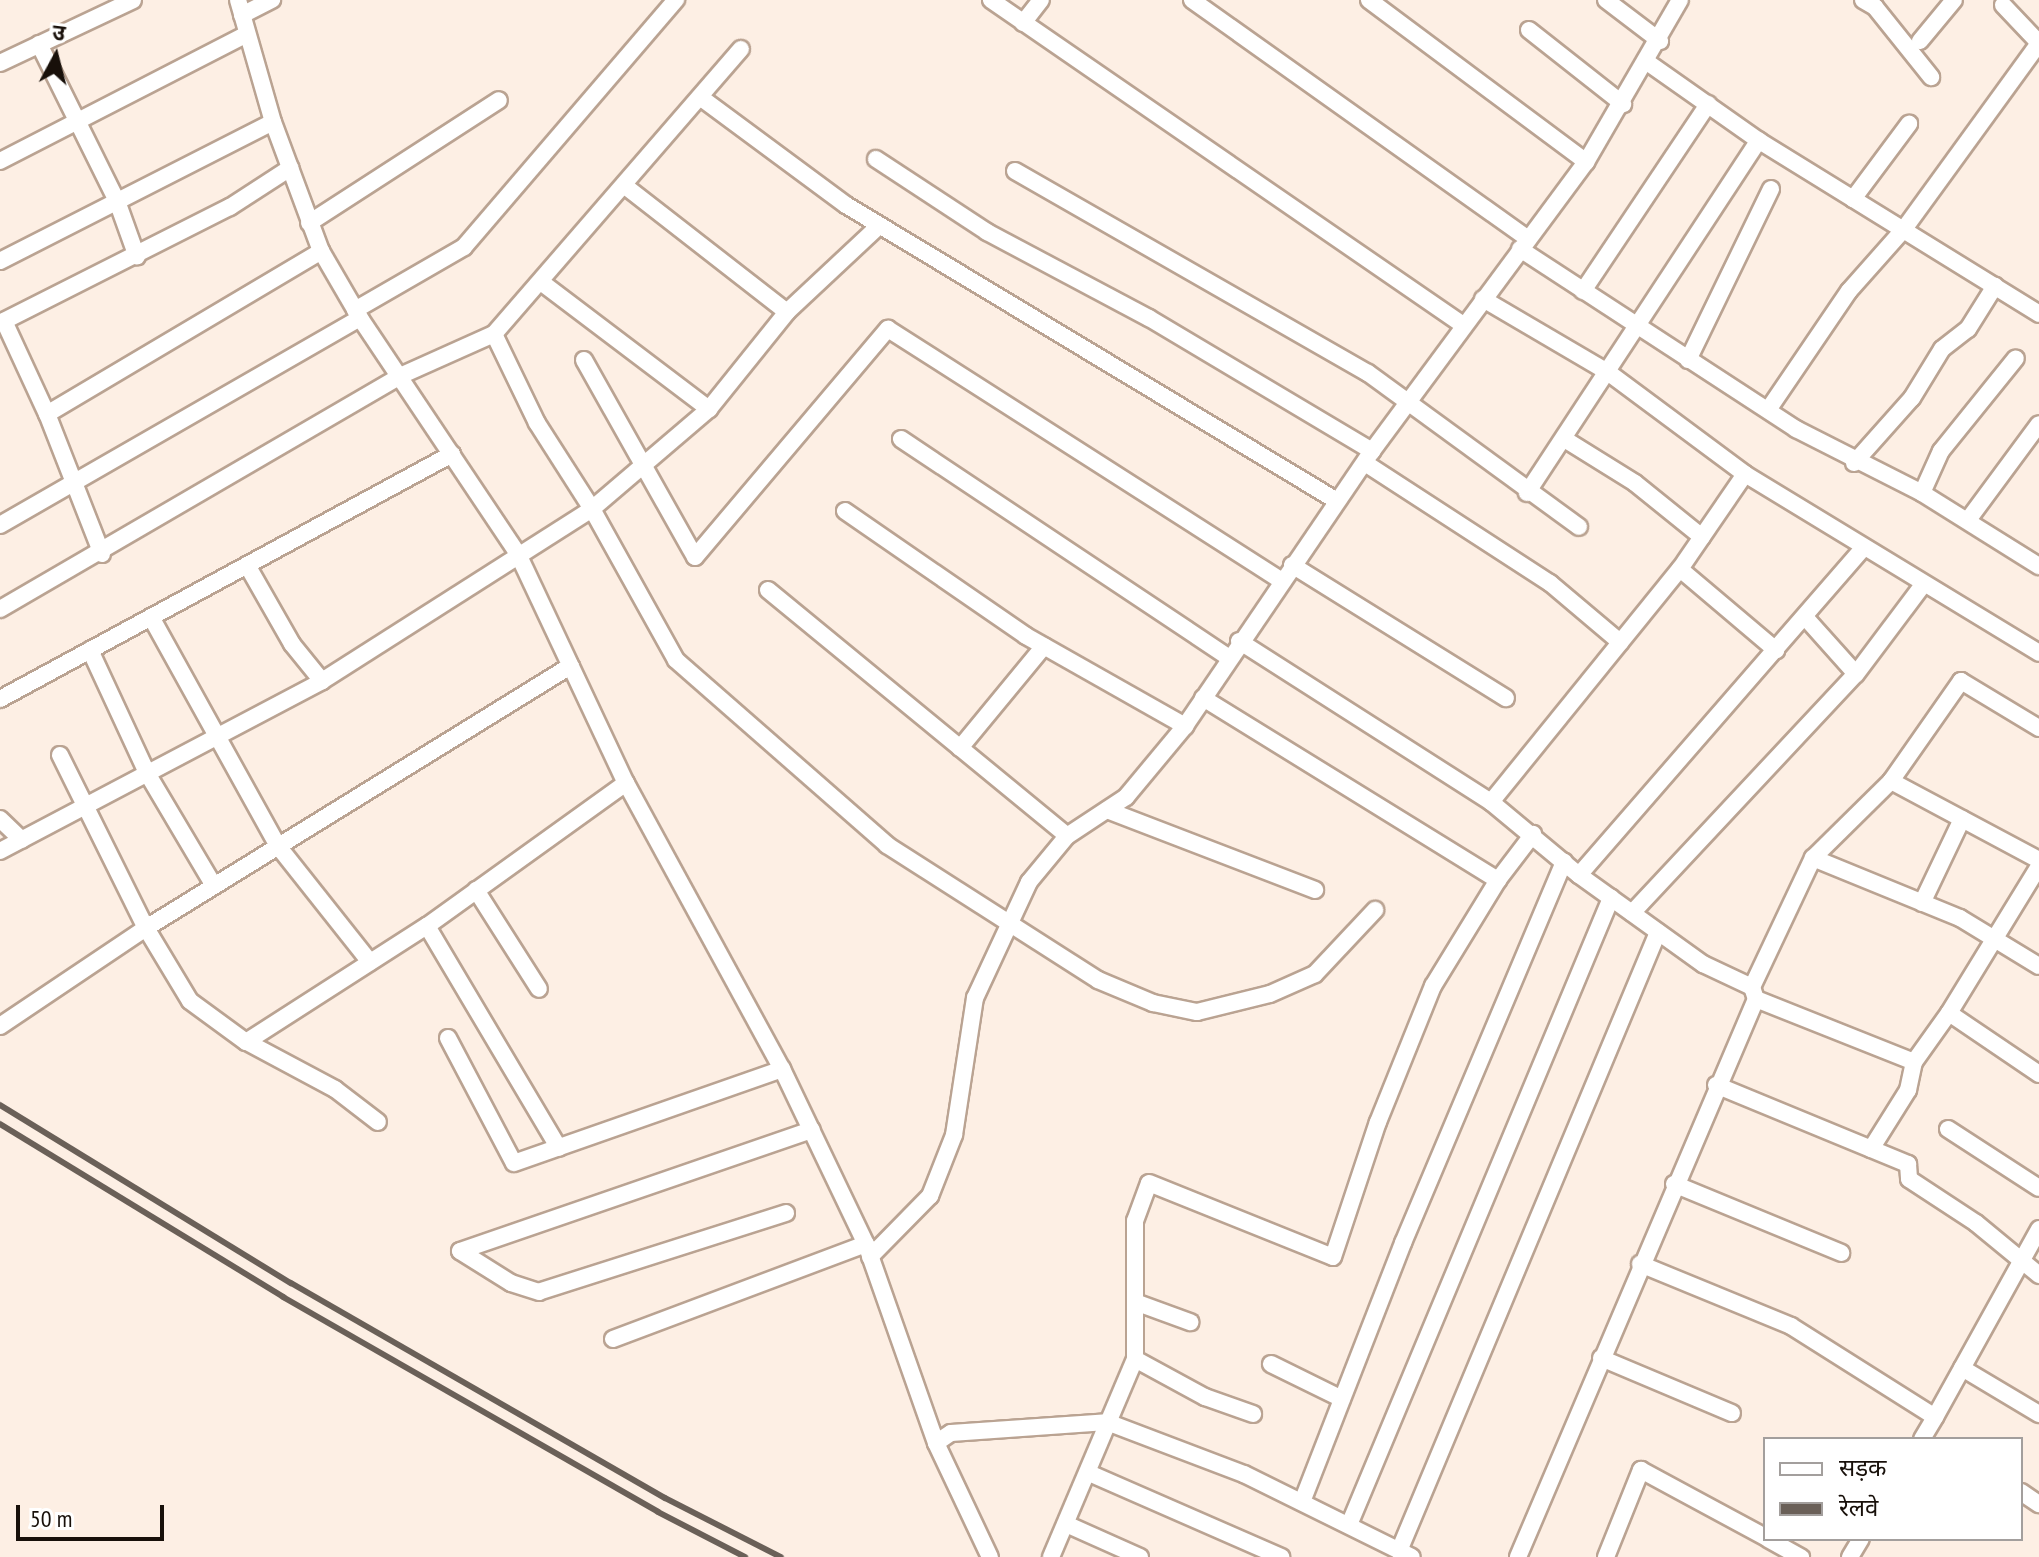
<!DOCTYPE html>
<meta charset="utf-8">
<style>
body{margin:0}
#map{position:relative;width:2039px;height:1557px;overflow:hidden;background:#fdefe4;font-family:"PT Sans Narrow","Noto Sans Devanagari",sans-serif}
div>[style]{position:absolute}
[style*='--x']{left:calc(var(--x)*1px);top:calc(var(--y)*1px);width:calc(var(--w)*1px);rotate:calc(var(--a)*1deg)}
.roads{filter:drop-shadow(2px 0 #baa392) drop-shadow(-2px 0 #baa392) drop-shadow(0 2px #baa392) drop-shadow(0 -2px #baa392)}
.street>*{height:16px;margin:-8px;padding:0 8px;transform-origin:8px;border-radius:8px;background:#fff}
.rail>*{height:6px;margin:-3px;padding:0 3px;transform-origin:3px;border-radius:3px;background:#6a6058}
span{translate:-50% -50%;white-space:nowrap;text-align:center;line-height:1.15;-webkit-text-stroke:6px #fff;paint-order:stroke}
.legend{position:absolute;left:1763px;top:1437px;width:260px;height:104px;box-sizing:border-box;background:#fff;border:2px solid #a39f9d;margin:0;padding:10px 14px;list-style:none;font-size:24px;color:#18100a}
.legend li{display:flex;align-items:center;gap:16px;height:40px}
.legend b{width:40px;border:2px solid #a39f9d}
.north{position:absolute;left:16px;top:16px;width:80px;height:80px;-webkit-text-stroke:6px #fff;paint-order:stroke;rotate:7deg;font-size:22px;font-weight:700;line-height:32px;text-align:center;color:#18100a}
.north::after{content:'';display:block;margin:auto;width:28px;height:36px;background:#18100a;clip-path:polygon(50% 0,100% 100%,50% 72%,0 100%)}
.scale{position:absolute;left:16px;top:1505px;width:148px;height:36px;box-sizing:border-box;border:4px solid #18100a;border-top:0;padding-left:10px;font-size:24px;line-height:28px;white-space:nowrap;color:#18100a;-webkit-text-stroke:6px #fff;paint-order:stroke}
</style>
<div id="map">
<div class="roads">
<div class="street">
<i style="--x:238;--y:0;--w:127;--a:74"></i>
<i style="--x:273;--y:122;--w:138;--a:69.6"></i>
<i style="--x:321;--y:251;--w:78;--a:59.8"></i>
<i style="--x:360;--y:318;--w:284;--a:56.2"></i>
<i style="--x:518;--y:554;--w:253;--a:64.8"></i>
<i style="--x:626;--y:783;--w:326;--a:61.4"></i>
<i style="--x:782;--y:1069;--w:194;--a:64.4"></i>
<i style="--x:866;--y:1244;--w:211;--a:70.6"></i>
<i style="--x:936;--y:1443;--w:126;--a:64.7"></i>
<i style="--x:991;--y:0;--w:573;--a:34.55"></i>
<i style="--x:1192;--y:0;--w:412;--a:35.4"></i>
<i style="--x:1369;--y:0;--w:271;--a:36.7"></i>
<i style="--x:1606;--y:0;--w:68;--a:37.2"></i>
<i style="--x:1863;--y:0;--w:14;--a:30"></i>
<i style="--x:1875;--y:7;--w:90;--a:51.3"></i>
<i style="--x:2003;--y:5;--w:52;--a:46.5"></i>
<i style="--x:242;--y:15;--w:34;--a:-27"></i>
<i style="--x:1023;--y:23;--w:29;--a:-52"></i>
<i style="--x:1529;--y:30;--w:120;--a:38.2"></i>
<i style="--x:1920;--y:41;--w:53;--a:-50.3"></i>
<i style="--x:39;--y:44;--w:175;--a:63.6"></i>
<i style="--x:117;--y:201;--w:59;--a:70.3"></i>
<i style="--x:1647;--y:62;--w:139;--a:35.1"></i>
<i style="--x:1761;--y:142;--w:327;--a:31.7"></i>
<i style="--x:0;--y:63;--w:147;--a:-25.3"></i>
<i style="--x:700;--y:97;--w:182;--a:36.5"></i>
<i style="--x:846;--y:205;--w:573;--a:31.08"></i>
<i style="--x:876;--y:159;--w:133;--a:33.3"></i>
<i style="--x:987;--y:232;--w:183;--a:28"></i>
<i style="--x:1149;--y:318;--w:260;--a:30.8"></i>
<i style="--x:0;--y:161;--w:278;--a:-27.2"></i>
<i style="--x:1015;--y:171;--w:407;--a:29.8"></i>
<i style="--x:1368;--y:373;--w:261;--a:36.1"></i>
<i style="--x:625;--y:186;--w:205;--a:37.9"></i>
<i style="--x:787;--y:312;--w:126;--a:-43.1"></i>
<i style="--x:1853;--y:199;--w:94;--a:-53.3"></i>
<i style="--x:309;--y:223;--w:226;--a:-32.9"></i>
<i style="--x:1520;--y:249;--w:330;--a:33.1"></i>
<i style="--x:1796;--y:429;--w:141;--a:26.9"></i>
<i style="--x:1922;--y:493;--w:138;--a:32"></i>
<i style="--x:0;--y:261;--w:306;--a:-27"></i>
<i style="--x:541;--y:282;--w:211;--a:37.1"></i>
<i style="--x:1583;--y:291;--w:225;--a:-56.2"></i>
<i style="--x:1483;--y:299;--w:146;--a:30.4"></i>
<i style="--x:1609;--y:373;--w:169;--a:36.6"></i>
<i style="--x:1745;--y:474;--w:344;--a:31.3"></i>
<i style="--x:355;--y:310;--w:126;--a:-30"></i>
<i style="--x:464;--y:247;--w:326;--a:-49.4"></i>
<i style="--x:4;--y:321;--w:102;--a:65.2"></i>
<i style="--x:0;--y:323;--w:258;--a:-26.8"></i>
<i style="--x:230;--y:207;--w:72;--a:-33"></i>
<i style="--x:494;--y:334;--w:99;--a:64.2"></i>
<i style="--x:537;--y:423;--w:102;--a:57.4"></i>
<i style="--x:592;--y:509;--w:173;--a:60.9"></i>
<i style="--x:676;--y:660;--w:281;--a:41.2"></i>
<i style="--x:887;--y:845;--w:250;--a:32.6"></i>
<i style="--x:1098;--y:980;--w:60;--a:22.7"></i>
<i style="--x:1153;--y:1003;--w:45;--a:11.6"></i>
<i style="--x:1197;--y:1012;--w:75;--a:-13.9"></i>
<i style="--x:1270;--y:994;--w:49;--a:-24"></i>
<i style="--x:1315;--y:974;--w:88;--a:-46.8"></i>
<i style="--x:584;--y:360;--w:226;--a:60.6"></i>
<i style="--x:695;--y:557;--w:299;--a:-49.8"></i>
<i style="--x:888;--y:329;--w:468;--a:32.6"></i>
<i style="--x:1688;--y:360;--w:190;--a:-64.1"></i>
<i style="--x:1768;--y:410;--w:144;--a:-55.8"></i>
<i style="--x:1849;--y:291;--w:83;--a:-48.4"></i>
<i style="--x:1904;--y:229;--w:230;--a:-54"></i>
<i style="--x:901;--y:439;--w:394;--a:33.7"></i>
<i style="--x:1566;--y:440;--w:81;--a:31.9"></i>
<i style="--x:1635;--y:483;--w:86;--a:38.9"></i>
<i style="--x:1365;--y:463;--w:221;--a:33"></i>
<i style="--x:1550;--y:583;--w:92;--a:40.1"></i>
<i style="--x:1854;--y:463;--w:87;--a:-48.3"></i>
<i style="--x:1912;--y:398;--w:57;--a:-58.5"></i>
<i style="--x:1942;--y:349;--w:33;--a:-38"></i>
<i style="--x:1968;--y:329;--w:51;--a:-57.9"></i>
<i style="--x:1527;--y:493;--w:422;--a:-56.7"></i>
<i style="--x:1922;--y:493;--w:46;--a:-65.7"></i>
<i style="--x:1941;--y:451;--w:119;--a:-51.1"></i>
<i style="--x:845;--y:511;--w:220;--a:34.6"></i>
<i style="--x:1026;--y:636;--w:183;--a:29.5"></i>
<i style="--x:1968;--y:520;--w:119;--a:-53.5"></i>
<i style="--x:0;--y:525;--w:415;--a:-29.9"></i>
<i style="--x:102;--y:554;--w:150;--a:-111.4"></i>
<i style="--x:47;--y:414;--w:319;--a:-30.7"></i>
<i style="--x:247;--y:565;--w:91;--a:60.3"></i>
<i style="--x:292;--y:644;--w:48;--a:51"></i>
<i style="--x:1292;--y:565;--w:252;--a:31.9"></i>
<i style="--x:1680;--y:569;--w:126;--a:40.2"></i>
<i style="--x:768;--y:590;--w:387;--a:39.4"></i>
<i style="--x:0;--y:609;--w:463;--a:-30.2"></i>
<i style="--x:400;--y:376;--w:103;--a:-24.1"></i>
<i style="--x:494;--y:334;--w:377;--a:-49.1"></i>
<i style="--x:151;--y:617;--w:262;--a:61"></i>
<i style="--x:278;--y:846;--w:148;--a:51.6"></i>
<i style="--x:1805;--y:617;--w:76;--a:48.2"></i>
<i style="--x:1239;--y:641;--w:299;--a:32.6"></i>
<i style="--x:1491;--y:802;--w:114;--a:39.7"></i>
<i style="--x:1579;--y:875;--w:153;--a:35.7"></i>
<i style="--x:1703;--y:964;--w:54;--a:25.1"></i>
<i style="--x:1752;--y:987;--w:13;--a:72"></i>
<i style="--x:1756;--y:999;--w:170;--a:21.7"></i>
<i style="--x:1914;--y:1062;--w:60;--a:-54.5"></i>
<i style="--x:1949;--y:1013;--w:109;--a:34.1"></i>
<i style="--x:90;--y:650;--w:136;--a:65.1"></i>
<i style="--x:147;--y:773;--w:131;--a:59.3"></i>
<i style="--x:1203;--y:698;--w:347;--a:31.7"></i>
<i style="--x:0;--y:699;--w:514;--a:-28.46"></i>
<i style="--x:960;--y:748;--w:132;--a:-50.5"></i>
<i style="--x:60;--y:755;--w:193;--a:63.6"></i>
<i style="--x:146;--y:928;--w:85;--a:58.9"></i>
<i style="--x:190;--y:1001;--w:69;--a:36.2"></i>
<i style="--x:246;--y:1042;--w:215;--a:-32.7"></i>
<i style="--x:427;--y:926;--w:245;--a:-35.7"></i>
<i style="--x:1891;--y:781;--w:168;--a:28.1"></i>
<i style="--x:1491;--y:802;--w:300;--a:-51"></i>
<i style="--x:1680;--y:569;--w:115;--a:-55.6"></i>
<i style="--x:1107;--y:810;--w:223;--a:21"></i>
<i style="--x:0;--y:819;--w:30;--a:44"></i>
<i style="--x:0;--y:851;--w:364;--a:-27.8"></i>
<i style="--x:322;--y:681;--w:320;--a:-32.5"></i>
<i style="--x:592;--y:509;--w:154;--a:-40.5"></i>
<i style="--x:709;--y:409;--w:124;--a:-51.2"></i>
<i style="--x:1813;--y:858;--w:159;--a:22.2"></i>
<i style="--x:1960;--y:918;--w:92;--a:31.3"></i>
<i style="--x:1579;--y:875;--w:433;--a:-49"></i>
<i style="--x:476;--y:890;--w:117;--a:57.5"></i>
<i style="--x:1922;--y:903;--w:93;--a:-64.5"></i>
<i style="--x:1632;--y:913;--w:328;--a:-46.9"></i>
<i style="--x:1856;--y:674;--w:110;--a:-53.1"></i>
<i style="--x:427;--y:926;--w:258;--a:59.3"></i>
<i style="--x:1752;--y:987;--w:143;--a:-64.7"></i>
<i style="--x:1813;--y:858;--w:110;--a:-44.6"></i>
<i style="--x:1891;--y:781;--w:122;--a:-55"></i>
<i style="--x:1961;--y:681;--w:91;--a:31.1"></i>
<i style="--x:1949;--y:1013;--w:172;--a:-58.5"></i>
<i style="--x:0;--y:1026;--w:176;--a:-33.9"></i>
<i style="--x:146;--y:928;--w:499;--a:-31.7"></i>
<i style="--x:448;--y:1038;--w:141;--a:62.2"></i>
<i style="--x:514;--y:1163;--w:284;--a:-19.3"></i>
<i style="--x:247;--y:1042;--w:100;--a:28.1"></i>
<i style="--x:335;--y:1089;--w:54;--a:37.5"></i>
<i style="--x:1716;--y:1085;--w:208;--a:22.4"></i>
<i style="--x:1908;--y:1164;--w:15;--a:86"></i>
<i style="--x:1909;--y:1179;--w:80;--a:33.3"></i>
<i style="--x:1976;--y:1223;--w:82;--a:39.5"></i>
<i style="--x:1948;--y:1129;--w:108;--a:33"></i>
<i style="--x:1871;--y:1149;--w:70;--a:-57.9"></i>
<i style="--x:1908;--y:1090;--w:29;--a:-78"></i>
<i style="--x:1674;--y:1184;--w:181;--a:22.4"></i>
<i style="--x:786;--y:1213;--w:259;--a:162.3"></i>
<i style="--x:539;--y:1292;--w:29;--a:-162"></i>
<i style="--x:511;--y:1283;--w:60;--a:-147.9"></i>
<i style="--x:460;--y:1251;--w:372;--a:-19"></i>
<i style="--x:870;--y:1257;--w:86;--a:-45.5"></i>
<i style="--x:930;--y:1196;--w:66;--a:-68.5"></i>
<i style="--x:954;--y:1135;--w:139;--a:-81.3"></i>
<i style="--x:975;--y:998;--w:128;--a:-65"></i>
<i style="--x:1029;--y:882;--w:60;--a:-50.4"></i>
<i style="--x:1067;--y:836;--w:71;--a:-33.5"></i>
<i style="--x:1126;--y:797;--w:92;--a:-50.3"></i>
<i style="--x:1185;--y:726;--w:333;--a:-55.8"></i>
<i style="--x:1372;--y:451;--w:360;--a:-53.5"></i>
<i style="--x:1586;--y:162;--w:187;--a:-59.9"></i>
<i style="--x:1640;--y:1264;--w:163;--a:22.3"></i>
<i style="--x:1791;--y:1326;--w:170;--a:32.3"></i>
<i style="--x:1935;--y:1417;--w:215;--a:-61"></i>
<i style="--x:1135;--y:1302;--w:59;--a:20"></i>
<i style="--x:613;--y:1339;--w:270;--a:-20.6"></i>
<i style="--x:1601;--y:1358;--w:142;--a:22.8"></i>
<i style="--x:1135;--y:1359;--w:80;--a:28.5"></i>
<i style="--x:1205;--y:1397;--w:51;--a:19.5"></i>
<i style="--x:1271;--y:1364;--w:79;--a:26.2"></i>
<i style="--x:1962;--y:1368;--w:90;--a:30.9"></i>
<i style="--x:1922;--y:1439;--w:26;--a:-59"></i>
<i style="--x:936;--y:1443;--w:18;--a:-34"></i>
<i style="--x:951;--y:1433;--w:156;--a:-4"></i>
<i style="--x:1107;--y:1422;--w:147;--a:20.8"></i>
<i style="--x:1244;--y:1474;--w:187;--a:26.3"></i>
<i style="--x:1089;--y:1473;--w:210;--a:23.6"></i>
<i style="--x:2021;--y:1492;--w:22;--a:34"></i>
<i style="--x:1302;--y:1502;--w:278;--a:-68.7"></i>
<i style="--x:1403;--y:1243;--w:414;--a:-67.1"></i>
<i style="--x:1066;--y:1524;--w:81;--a:24"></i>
<i style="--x:1349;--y:1525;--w:680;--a:-67.32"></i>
<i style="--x:1768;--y:1539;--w:38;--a:29"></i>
<i style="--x:1399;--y:1551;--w:671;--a:-67.29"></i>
<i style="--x:1051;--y:1557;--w:215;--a:-67"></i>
<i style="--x:1135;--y:1359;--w:138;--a:-90"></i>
<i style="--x:1135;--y:1221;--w:40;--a:-69.8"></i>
<i style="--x:1149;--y:1183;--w:198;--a:21.9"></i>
<i style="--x:1333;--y:1257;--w:142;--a:-71.6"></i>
<i style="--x:1378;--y:1122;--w:147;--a:-68"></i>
<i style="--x:1433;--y:986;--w:124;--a:-58.5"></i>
<i style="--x:1498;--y:880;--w:58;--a:-52.7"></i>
<i style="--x:1518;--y:1557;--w:607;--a:-66.9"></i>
<i style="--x:1606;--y:1557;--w:94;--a:-68.1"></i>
<i style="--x:1641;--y:1470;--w:141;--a:28.4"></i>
<i style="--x:1850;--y:1557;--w:21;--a:-59"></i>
</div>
</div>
<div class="rail">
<i style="--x:0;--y:1105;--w:341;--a:31.5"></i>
<i style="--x:291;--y:1283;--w:431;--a:29.9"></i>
<i style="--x:665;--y:1498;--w:130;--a:27"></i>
<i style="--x:0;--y:1124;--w:332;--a:31.4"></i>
<i style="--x:283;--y:1297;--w:432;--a:29.8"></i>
<i style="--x:658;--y:1512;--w:98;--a:27.3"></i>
</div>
<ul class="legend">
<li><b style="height:10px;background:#fff"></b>सड़क</li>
<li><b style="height:10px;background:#6a6058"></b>रेलवे</li>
</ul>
<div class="north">उ</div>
<div class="scale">50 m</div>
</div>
